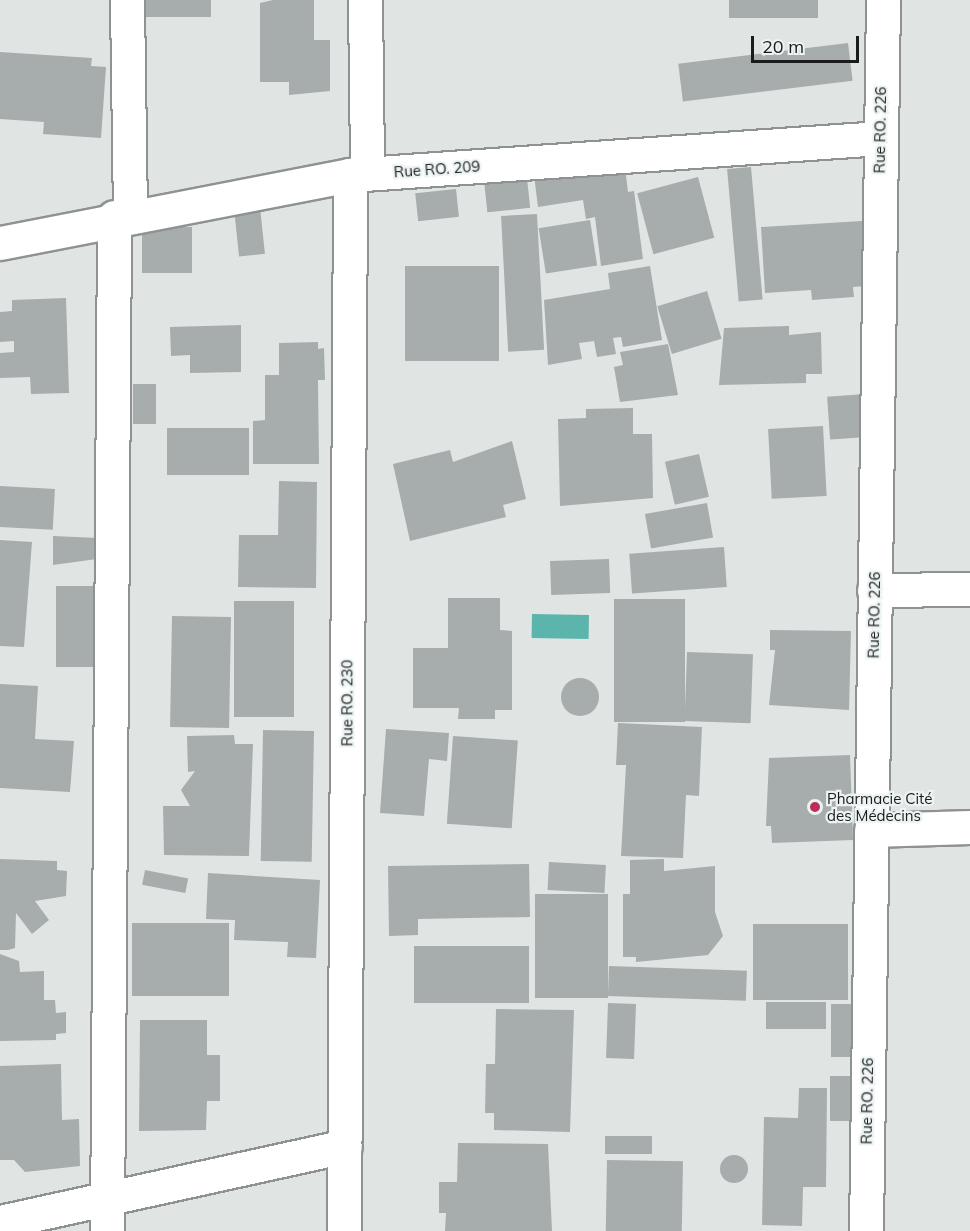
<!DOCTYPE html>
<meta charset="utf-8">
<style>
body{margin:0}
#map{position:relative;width:970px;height:1231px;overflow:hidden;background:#e0e5e4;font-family:Mulish,sans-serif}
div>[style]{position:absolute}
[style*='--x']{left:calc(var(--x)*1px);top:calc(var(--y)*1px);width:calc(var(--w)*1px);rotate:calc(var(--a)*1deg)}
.water>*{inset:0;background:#5cb5ad;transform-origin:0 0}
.building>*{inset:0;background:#a7acac;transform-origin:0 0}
.round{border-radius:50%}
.roads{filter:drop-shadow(2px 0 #8e9392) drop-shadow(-2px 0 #8e9392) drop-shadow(0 2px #8e9392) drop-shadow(0 -2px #8e9392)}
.minor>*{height:33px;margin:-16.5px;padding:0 16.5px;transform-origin:16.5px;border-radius:16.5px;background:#fff}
.dots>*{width:16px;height:16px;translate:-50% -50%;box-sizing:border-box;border:3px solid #edf2f2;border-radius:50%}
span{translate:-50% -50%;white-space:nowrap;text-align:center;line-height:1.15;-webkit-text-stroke:4.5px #edf2f2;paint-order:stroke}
.street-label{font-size:15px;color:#1b1d1d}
.poi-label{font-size:15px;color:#1b1d1d}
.left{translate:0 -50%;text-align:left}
.scale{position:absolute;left:751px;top:36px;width:108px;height:27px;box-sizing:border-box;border:3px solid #1b1d1d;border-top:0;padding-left:8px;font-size:18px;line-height:21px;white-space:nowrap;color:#1b1d1d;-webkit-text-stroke:4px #edf2f2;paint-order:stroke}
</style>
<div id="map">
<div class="water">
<i style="left:532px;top:614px;width:57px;height:24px;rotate:1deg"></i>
</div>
<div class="building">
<i style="left:135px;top:0;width:76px;height:17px"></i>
<i style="clip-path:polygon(273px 0,314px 0,314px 40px,330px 40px,330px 91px,289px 95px,289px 82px,260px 82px,260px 3px)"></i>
<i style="left:729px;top:0;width:89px;height:18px"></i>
<i style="left:848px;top:43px;width:38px;height:171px;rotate:83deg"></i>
<i style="clip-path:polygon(0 52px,92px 58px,91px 66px,106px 67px,101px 138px,43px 134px,44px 122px,0 119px)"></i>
<i style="left:751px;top:167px;width:133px;height:24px;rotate:85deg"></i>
<i style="clip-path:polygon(625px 168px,628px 192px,634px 191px,643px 259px,601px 266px,595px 217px,586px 219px,583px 200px,538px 207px,534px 175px)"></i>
<i style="left:698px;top:177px;width:63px;height:63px;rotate:75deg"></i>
<i style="left:527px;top:178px;width:30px;height:43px;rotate:84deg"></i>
<i style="left:456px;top:189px;width:28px;height:41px;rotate:84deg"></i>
<i style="left:260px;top:207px;width:47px;height:26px;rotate:84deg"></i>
<i style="left:537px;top:214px;width:136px;height:36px;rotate:87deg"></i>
<i style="left:590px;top:220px;width:46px;height:52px;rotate:81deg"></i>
<i style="clip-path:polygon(862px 221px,866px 286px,853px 287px,854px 297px,812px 300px,811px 290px,765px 293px,761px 227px)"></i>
<i style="left:192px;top:227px;width:46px;height:50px;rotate:90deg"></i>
<i style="left:499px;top:266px;width:95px;height:94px;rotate:90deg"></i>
<i style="clip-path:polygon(650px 266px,662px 340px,623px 347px,621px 337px,613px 338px,616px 354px,597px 357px,594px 341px,579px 343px,582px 359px,548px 365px,544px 300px,610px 289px,608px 273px)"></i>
<i style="left:707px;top:291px;width:50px;height:52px;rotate:73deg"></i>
<i style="clip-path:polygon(66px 298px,69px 393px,31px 394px,30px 377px,0 378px,0 353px,14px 352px,14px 341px,0 342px,0 312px,12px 311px,12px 300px)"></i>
<i style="clip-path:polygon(241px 325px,241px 372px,190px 373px,190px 355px,171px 356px,170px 327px)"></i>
<i style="clip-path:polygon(789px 326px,789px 335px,821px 332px,822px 374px,806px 374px,806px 383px,719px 385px,724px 328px)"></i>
<i style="clip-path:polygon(318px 342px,318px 349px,324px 348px,325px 380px,318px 380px,319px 464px,253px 464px,253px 421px,265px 420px,265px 375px,279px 375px,279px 343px)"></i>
<i style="clip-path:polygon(668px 344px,678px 395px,620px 402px,614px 367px,623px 365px,620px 352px)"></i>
<i style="left:133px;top:384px;width:23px;height:40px"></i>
<i style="left:865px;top:394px;width:43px;height:38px;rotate:86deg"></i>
<i style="clip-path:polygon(633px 408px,633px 434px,652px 434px,653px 498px,560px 506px,558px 419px,586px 418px,586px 409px)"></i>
<i style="left:823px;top:426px;width:70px;height:55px;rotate:87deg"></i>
<i style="left:167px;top:428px;width:82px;height:47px"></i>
<i style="clip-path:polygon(512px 441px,526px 499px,503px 505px,506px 517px,410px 541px,393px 464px,450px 450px,453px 462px)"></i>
<i style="left:699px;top:454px;width:44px;height:35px;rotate:77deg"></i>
<i style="clip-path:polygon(279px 481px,317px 482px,316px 588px,238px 587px,239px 535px,278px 535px)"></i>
<i style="left:0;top:486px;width:55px;height:41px;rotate:3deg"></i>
<i style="left:707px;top:503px;width:35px;height:63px;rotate:80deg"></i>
<i style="clip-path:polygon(53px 536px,98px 538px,97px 559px,53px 565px)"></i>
<i style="clip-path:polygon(0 540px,32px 542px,24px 647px,0 646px)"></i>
<i style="left:724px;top:547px;width:40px;height:95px;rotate:86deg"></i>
<i style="left:609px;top:559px;width:34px;height:59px;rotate:88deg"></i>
<i style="left:56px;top:586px;width:39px;height:81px"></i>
<i style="clip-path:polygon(448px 598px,500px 598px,500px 630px,512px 631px,512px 710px,495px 710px,495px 719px,458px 719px,459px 708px,413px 708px,413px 648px,448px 648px)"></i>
<i style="left:614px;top:599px;width:71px;height:123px"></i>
<i style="left:234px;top:601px;width:60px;height:116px"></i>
<i style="left:172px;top:616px;width:59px;height:111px;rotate:1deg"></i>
<i style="clip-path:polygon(770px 630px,851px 631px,849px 710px,769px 705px,775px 650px,770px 650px)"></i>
<i style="left:687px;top:652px;width:66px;height:69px;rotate:2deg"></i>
<i class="round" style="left:561px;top:678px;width:38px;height:38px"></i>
<i style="clip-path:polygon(0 684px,38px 686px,35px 739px,74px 741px,70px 792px,0 788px)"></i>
<i style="clip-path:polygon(618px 723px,702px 727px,699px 796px,686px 795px,683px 858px,621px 856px,626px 765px,616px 765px)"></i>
<i style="clip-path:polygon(386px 729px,449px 733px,447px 761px,429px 759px,424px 816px,380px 813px)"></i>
<i style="left:263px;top:730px;width:51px;height:131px;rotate:1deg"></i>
<i style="clip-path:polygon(234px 735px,235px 744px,253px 744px,249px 856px,164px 855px,163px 806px,190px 806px,181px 790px,195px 771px,188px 772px,187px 736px)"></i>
<i style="left:453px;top:736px;width:65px;height:88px;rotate:4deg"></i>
<i style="clip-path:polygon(850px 755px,853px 840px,772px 843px,771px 826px,766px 826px,769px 758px)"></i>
<i style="clip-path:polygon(0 859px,57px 861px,57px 870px,67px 871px,66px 896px,35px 901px,49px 920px,32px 934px,16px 913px,15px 948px,8px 950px,0 950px)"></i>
<i style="clip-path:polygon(664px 859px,664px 871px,715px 866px,715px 912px,723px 936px,708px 955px,636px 962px,636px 957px,623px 957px,623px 894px,630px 894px,630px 860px)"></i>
<i style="left:549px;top:862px;width:57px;height:28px;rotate:3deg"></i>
<i style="clip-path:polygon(529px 864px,530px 917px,418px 919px,418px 935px,389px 936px,388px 866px)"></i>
<i style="left:145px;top:870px;width:44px;height:15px;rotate:11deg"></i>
<i style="clip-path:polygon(208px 873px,320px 880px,316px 958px,287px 957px,288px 942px,234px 940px,235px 920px,206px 919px)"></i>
<i style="left:535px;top:894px;width:73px;height:104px"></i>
<i style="left:229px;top:923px;width:73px;height:97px;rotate:90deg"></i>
<i style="left:753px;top:924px;width:95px;height:76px"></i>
<i style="left:414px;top:946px;width:115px;height:57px"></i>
<i style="clip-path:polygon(0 954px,19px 961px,20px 972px,44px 971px,44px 1000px,55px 1000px,56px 1013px,66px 1012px,66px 1033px,56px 1034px,56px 1040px,0 1041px)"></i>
<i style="left:609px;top:966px;width:138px;height:30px;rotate:2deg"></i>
<i style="left:766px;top:1002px;width:60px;height:27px"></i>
<i style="left:608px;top:1003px;width:28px;height:55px;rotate:2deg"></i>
<i style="left:831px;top:1004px;width:29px;height:53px"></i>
<i style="clip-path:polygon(496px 1009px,574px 1010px,570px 1132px,494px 1130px,494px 1113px,485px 1113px,486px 1064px,495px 1064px)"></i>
<i style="clip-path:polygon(140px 1020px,207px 1020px,207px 1055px,220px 1055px,220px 1101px,207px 1101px,206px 1130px,139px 1131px)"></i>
<i style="clip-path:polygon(61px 1064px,62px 1120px,79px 1119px,80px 1166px,25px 1172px,14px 1160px,0 1160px,0 1066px)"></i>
<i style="left:859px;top:1076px;width:45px;height:29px;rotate:90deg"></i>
<i style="clip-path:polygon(799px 1088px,827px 1088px,826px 1187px,803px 1187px,802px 1226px,762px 1225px,764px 1117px,798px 1118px)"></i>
<i style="left:652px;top:1136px;width:18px;height:47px;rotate:90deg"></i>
<i style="clip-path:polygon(458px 1143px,548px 1144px,552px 1231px,445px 1231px,446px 1213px,439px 1213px,439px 1182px,457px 1182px)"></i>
<i class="round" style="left:720px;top:1155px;width:28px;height:28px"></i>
<i style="left:607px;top:1160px;width:76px;height:71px;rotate:1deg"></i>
</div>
<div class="roads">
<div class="minor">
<i style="--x:127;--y:0;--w:214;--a:89.2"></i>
<i style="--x:365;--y:0;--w:174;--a:89.3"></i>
<i style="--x:0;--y:243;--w:357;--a:-11"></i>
<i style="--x:350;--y:175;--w:531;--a:-3.99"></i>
<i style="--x:874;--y:590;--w:96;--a:-0.6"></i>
<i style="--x:871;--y:830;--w:99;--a:-1.7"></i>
<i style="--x:0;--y:1222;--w:353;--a:-12.4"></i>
<i style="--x:107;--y:1231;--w:1014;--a:-89.6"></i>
<i style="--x:344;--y:1231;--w:1056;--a:-89.67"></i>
<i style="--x:866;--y:1231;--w:1231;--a:-89.21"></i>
</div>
</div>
<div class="dots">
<i style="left:815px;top:807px;background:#bc2e5a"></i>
</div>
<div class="street-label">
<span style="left:880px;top:130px;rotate:-89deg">Rue RO. 226</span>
<span style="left:437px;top:169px;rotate:-4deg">Rue RO. 209</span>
<span style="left:874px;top:615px;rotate:-89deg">Rue RO. 226</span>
<span style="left:347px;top:703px;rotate:-90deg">Rue RO. 230</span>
<span style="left:867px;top:1101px;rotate:-89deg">Rue RO. 226</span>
</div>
<div class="poi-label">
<span class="left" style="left:827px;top:807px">Pharmacie Cité<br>des Médecins</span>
</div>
<div class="scale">20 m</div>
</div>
